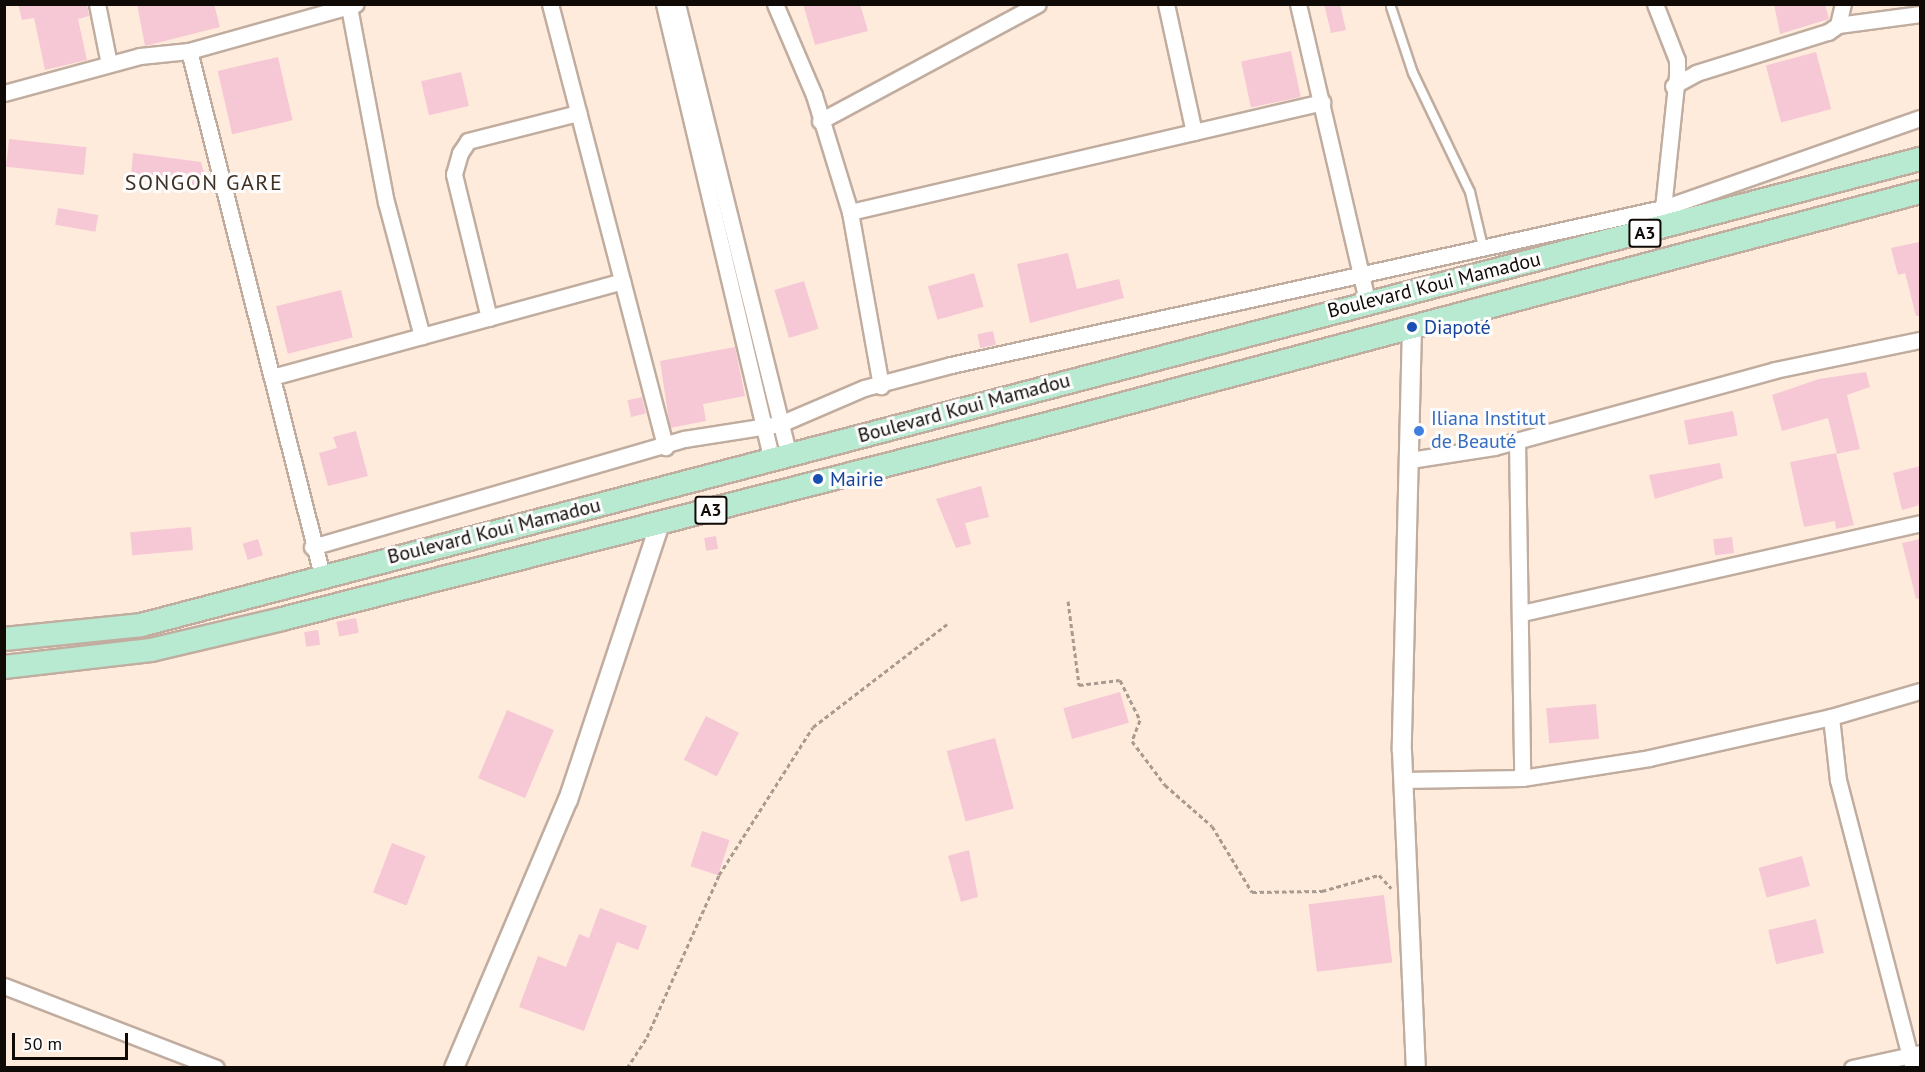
<!DOCTYPE html>
<meta charset="utf-8">
<style>
body{margin:0}
#map{position:relative;width:1925px;height:1072px;overflow:hidden;background:#ffebdc;font-family:"PT Sans",sans-serif}
div>[style]{position:absolute}
[style*='--x']{left:calc(var(--x)*1px);top:calc(var(--y)*1px);width:calc(var(--w)*1px);rotate:calc(var(--a)*1deg)}
.building>*{inset:0;background:#f6c8d5;transform-origin:0 0}
.path>*{height:3px;margin-top:-1.5px;transform-origin:0;background:repeating-linear-gradient(90deg,#a99a8f 0 4.5px,transparent 0 7.5px)}
.roads{filter:drop-shadow(2px 0 #c0ad9f) drop-shadow(-2px 0 #c0ad9f) drop-shadow(0 2px #c0ad9f) drop-shadow(0 -2px #c0ad9f)}
.service>*{height:8px;margin:-4px;padding:0 4px;transform-origin:4px;border-radius:4px;background:#fff}
.minor>*{height:15px;margin:-7.5px;padding:0 7.5px;transform-origin:7.5px;border-radius:7.5px;background:#fff}
.tertiary>*{height:18px;margin:-9px;padding:0 9px;transform-origin:9px;border-radius:9px;background:#fff}
.primary>*{height:22px;margin:-11px;padding:0 11px;transform-origin:11px;border-radius:11px;background:#b8e9d1}
.dots>*{width:16px;height:16px;translate:-50% -50%;box-sizing:border-box;border:3px solid #fdfdfd;border-radius:50%}
span{translate:-50% -50%;white-space:nowrap;text-align:center;line-height:1.15;-webkit-text-stroke:6px #fdfdfd;paint-order:stroke}
.shield-label span{padding:2px 4px;background:#fdfdfd;border:2px solid;border-radius:4px;-webkit-text-stroke-width:0}
.shield-label{font-size:18px;color:#100a06;font-weight:700}
.street-label{font-size:20px;color:#100a06}
.transit-label{font-size:20px;color:#164399}
.left{translate:0 -50%;text-align:left}
.shop-label{font-size:20px;color:#366cbe}
.quarter-label{font-size:22px;color:#403125;letter-spacing:1.5px}
.frame{position:absolute;inset:0;border:6px solid #100a06;pointer-events:none}
.scale{position:absolute;left:12px;top:1033px;width:116px;height:27px;box-sizing:border-box;border:3px solid #100a06;border-top:0;padding-left:8px;font-size:18px;line-height:21px;white-space:nowrap;color:#100a06;-webkit-text-stroke:4px #fdfdfd;paint-order:stroke}
</style>
<div id="map">
<div class="building">
<i style="clip-path:polygon(18px 4px,87px 4px,89px 16px,78px 19px,87px 60px,45px 70px,34px 18px,22px 20px)"></i>
<i style="clip-path:polygon(137px 4px,214px 4px,220px 27px,145px 46px)"></i>
<i style="clip-path:polygon(803px 4px,860px 4px,868px 31px,815px 45px)"></i>
<i style="clip-path:polygon(1324px 4px,1340px 4px,1346px 30px,1331px 33px)"></i>
<i style="clip-path:polygon(1774px 4px,1825px 4px,1829px 19px,1780px 34px)"></i>
<i style="left:1291px;top:51px;width:47px;height:51px;rotate:78deg"></i>
<i style="left:1816px;top:52px;width:59px;height:52px;rotate:75deg"></i>
<i style="left:278px;top:57px;width:65px;height:62px;rotate:77deg"></i>
<i style="left:461px;top:72px;width:35px;height:41px;rotate:77deg"></i>
<i style="left:9px;top:139px;width:78px;height:28px;rotate:6deg"></i>
<i style="clip-path:polygon(133px 153px,201px 162px,208px 187px,131px 177px)"></i>
<i style="left:58px;top:208px;width:41px;height:17px;rotate:10deg"></i>
<i style="clip-path:polygon(1919px 242px,1920px 316px,1916px 316px,1905px 273px,1898px 275px,1891px 248px)"></i>
<i style="clip-path:polygon(1068px 253px,1077px 289px,1119px 279px,1124px 298px,1030px 323px,1017px 264px)"></i>
<i style="left:974px;top:273px;width:35px;height:48px;rotate:74deg"></i>
<i style="left:804px;top:281px;width:50px;height:31px;rotate:73deg"></i>
<i style="left:341px;top:290px;width:49px;height:67px;rotate:76deg"></i>
<i style="left:993px;top:331px;width:14px;height:16px;rotate:78deg"></i>
<i style="clip-path:polygon(735px 347px,745px 396px,703px 404px,706px 421px,670px 428px,660px 361px)"></i>
<i style="clip-path:polygon(1866px 372px,1870px 387px,1847px 395px,1860px 449px,1837px 454px,1828px 418px,1782px 431px,1772px 395px,1819px 379px)"></i>
<i style="left:642px;top:397px;width:17px;height:15px;rotate:77deg"></i>
<i style="left:1733px;top:411px;width:25px;height:50px;rotate:79deg"></i>
<i style="clip-path:polygon(356px 431px,368px 476px,328px 486px,319px 453px,337px 448px,333px 437px)"></i>
<i style="clip-path:polygon(1836px 453px,1854px 525px,1836px 529px,1835px 521px,1804px 527px,1790px 462px)"></i>
<i style="clip-path:polygon(1720px 463px,1723px 478px,1655px 499px,1649px 475px)"></i>
<i style="clip-path:polygon(1920px 466px,1920px 505px,1902px 510px,1893px 473px)"></i>
<i style="clip-path:polygon(981px 486px,989px 517px,965px 523px,971px 544px,956px 548px,936px 499px)"></i>
<i style="left:191px;top:527px;width:23px;height:61px;rotate:85deg"></i>
<i style="left:716px;top:536px;width:13px;height:12px;rotate:81deg"></i>
<i style="left:1732px;top:537px;width:16px;height:19px;rotate:83deg"></i>
<i style="left:258px;top:539px;width:17px;height:16px;rotate:73deg"></i>
<i style="clip-path:polygon(1920px 539px,1920px 598px,1916px 599px,1902px 543px)"></i>
<i style="left:356px;top:618px;width:15px;height:20px;rotate:79deg"></i>
<i style="left:318px;top:630px;width:15px;height:14px;rotate:82deg"></i>
<i style="left:1120px;top:692px;width:32px;height:59px;rotate:74deg"></i>
<i style="left:1596px;top:704px;width:35px;height:50px;rotate:85deg"></i>
<i style="left:507px;top:710px;width:51px;height:74px;rotate:23deg"></i>
<i style="left:706px;top:716px;width:37px;height:49px;rotate:27deg"></i>
<i style="left:995px;top:738px;width:73px;height:50px;rotate:75deg"></i>
<i style="left:702px;top:831px;width:29px;height:37px;rotate:18deg"></i>
<i style="left:392px;top:843px;width:36px;height:53px;rotate:21deg"></i>
<i style="clip-path:polygon(969px 850px,978px 897px,961px 902px,948px 856px)"></i>
<i style="left:1802px;top:856px;width:31px;height:45px;rotate:75deg"></i>
<i style="left:1384px;top:895px;width:68px;height:76px;rotate:83deg"></i>
<i style="clip-path:polygon(600px 908px,647px 926px,638px 950px,617px 942px,584px 1031px,519px 1007px,538px 956px,566px 967px,579px 934px,589px 938px)"></i>
<i style="left:1816px;top:919px;width:35px;height:49px;rotate:77deg"></i>
</div>
<div class="path">
<i style="--x:1068;--y:601;--w:85;--a:82.5"></i>
<i style="--x:1079;--y:685;--w:41;--a:-7"></i>
<i style="--x:1120;--y:680;--w:45;--a:63.4"></i>
<i style="--x:1140;--y:720;--w:22;--a:111"></i>
<i style="--x:1132;--y:741;--w:55;--a:53.1"></i>
<i style="--x:1165;--y:785;--w:62;--a:41.1"></i>
<i style="--x:1212;--y:826;--w:77;--a:58.8"></i>
<i style="--x:1252;--y:892;--w:70;--a:-0.8"></i>
<i style="--x:1322;--y:891;--w:59;--a:-15.7"></i>
<i style="--x:1379;--y:875;--w:18;--a:47"></i>
<i style="--x:627;--y:1068;--w:37;--a:-57"></i>
<i style="--x:647;--y:1037;--w:177;--a:-66"></i>
<i style="--x:719;--y:875;--w:175;--a:-57.6"></i>
<i style="--x:813;--y:727;--w:169;--a:-37.5"></i>
</div>
<div class="roads">
<div class="service">
<i style="--x:1391;--y:7;--w:70;--a:71.6"></i>
<i style="--x:1413;--y:73;--w:132;--a:64.4"></i>
<i style="--x:1470;--y:192;--w:57;--a:76.7"></i>
</div>
<div class="minor">
<i style="--x:97;--y:4;--w:61;--a:78.7"></i>
<i style="--x:550;--y:4;--w:458;--a:75.4"></i>
<i style="--x:664;--y:4;--w:469;--a:76.7"></i>
<i style="--x:677;--y:4;--w:466;--a:76.1"></i>
<i style="--x:775;--y:4;--w:99;--a:66.8"></i>
<i style="--x:814;--y:95;--w:122;--a:72.9"></i>
<i style="--x:850;--y:212;--w:177;--a:79.9"></i>
<i style="--x:1166;--y:4;--w:131;--a:77.7"></i>
<i style="--x:1298;--y:4;--w:305;--a:76.9"></i>
<i style="--x:1655;--y:4;--w:60;--a:68.6"></i>
<i style="--x:1677;--y:60;--w:15;--a:90"></i>
<i style="--x:1677;--y:75;--w:143;--a:96"></i>
<i style="--x:349;--y:7;--w:198;--a:79.3"></i>
<i style="--x:386;--y:202;--w:139;--a:75"></i>
<i style="--x:1838;--y:25;--w:83;--a:-7.6"></i>
<i style="--x:189;--y:51;--w:541;--a:75.76"></i>
<i style="--x:1673;--y:86;--w:26;--a:-29"></i>
<i style="--x:1696;--y:73;--w:138;--a:-17.3"></i>
<i style="--x:1828;--y:32;--w:12;--a:-35"></i>
<i style="--x:1838;--y:25;--w:22;--a:-77"></i>
<i style="--x:4;--y:93;--w:141;--a:-15.2"></i>
<i style="--x:140;--y:56;--w:49;--a:-5.8"></i>
<i style="--x:189;--y:51;--w:173;--a:-15.7"></i>
<i style="--x:820;--y:121;--w:247;--a:-28.2"></i>
<i style="--x:850;--y:212;--w:485;--a:-13.1"></i>
<i style="--x:489;--y:318;--w:148;--a:-103.7"></i>
<i style="--x:454;--y:174;--w:22;--a:-74"></i>
<i style="--x:460;--y:153;--w:14;--a:-56"></i>
<i style="--x:468;--y:141;--w:114;--a:-14.3"></i>
<i style="--x:272;--y:377;--w:363;--a:-15.3"></i>
<i style="--x:1517;--y:441;--w:337;--a:89.1"></i>
<i style="--x:1410;--y:460;--w:85;--a:-8.8"></i>
<i style="--x:1494;--y:447;--w:291;--a:-15.3"></i>
<i style="--x:1775;--y:370;--w:148;--a:-11.7"></i>
<i style="--x:312;--y:547;--w:387;--a:-16.2"></i>
<i style="--x:684;--y:439;--w:97;--a:-8.9"></i>
<i style="--x:780;--y:424;--w:91;--a:-23.2"></i>
<i style="--x:864;--y:388;--w:90;--a:-14.8"></i>
<i style="--x:951;--y:365;--w:729;--a:-12.44"></i>
<i style="--x:1663;--y:208;--w:272;--a:-19.3"></i>
<i style="--x:1522;--y:613;--w:408;--a:-12.7"></i>
<i style="--x:1831;--y:717;--w:63;--a:83.7"></i>
<i style="--x:1838;--y:780;--w:298;--a:75.4"></i>
<i style="--x:1403;--y:780;--w:119;--a:-1"></i>
<i style="--x:1522;--y:778;--w:129;--a:-8.9"></i>
<i style="--x:1649;--y:758;--w:187;--a:-12.7"></i>
<i style="--x:1831;--y:717;--w:93;--a:-16.3"></i>
<i style="--x:4;--y:986;--w:227;--a:21.1"></i>
<i style="--x:1852;--y:1068;--w:70;--a:-12.4"></i>
</div>
<div class="tertiary">
<i style="--x:1412;--y:327;--w:424;--a:91.4"></i>
<i style="--x:1402;--y:751;--w:317;--a:87.5"></i>
<i style="--x:454;--y:1068;--w:291;--a:-67"></i>
<i style="--x:568;--y:800;--w:292;--a:-71.6"></i>
</div>
<div class="primary">
<i style="--x:4;--y:639;--w:138;--a:-5.8"></i>
<i style="--x:141;--y:625;--w:1839;--a:-14.68"></i>
<i style="--x:4;--y:667;--w:148;--a:-6.6"></i>
<i style="--x:151;--y:650;--w:135;--a:-13.3"></i>
<i style="--x:282;--y:619;--w:802;--a:-14.3"></i>
<i style="--x:1059;--y:421;--w:891;--a:-14.89"></i>
</div>
</div>
<div class="dots">
<i style="left:1412px;top:327px;background:#1a4fb4"></i>
<i style="left:1419px;top:431px;background:#3f7fe0"></i>
<i style="left:818px;top:479px;background:#1a4fb4"></i>
</div>
<div class="shield-label">
<span style="left:1645px;top:233px">A3</span>
<span style="left:711px;top:510px">A3</span>
</div>
<div class="street-label">
<span style="left:1434px;top:285px;rotate:-14deg">Boulevard Koui Mamadou</span>
<span style="left:964px;top:408px;rotate:-15deg">Boulevard Koui Mamadou</span>
<span style="left:494px;top:531px;rotate:-14deg">Boulevard Koui Mamadou</span>
</div>
<div class="transit-label">
<span class="left" style="left:1424px;top:327px">Diapoté</span>
<span class="left" style="left:830px;top:479px">Mairie</span>
</div>
<div class="shop-label">
<span class="left" style="left:1431px;top:430px">Iliana Institut<br>de Beauté</span>
</div>
<div class="quarter-label">
<span style="left:204px;top:183px">SONGON GARE</span>
</div>
<div class="frame"></div>
<div class="scale">50 m</div>
</div>
